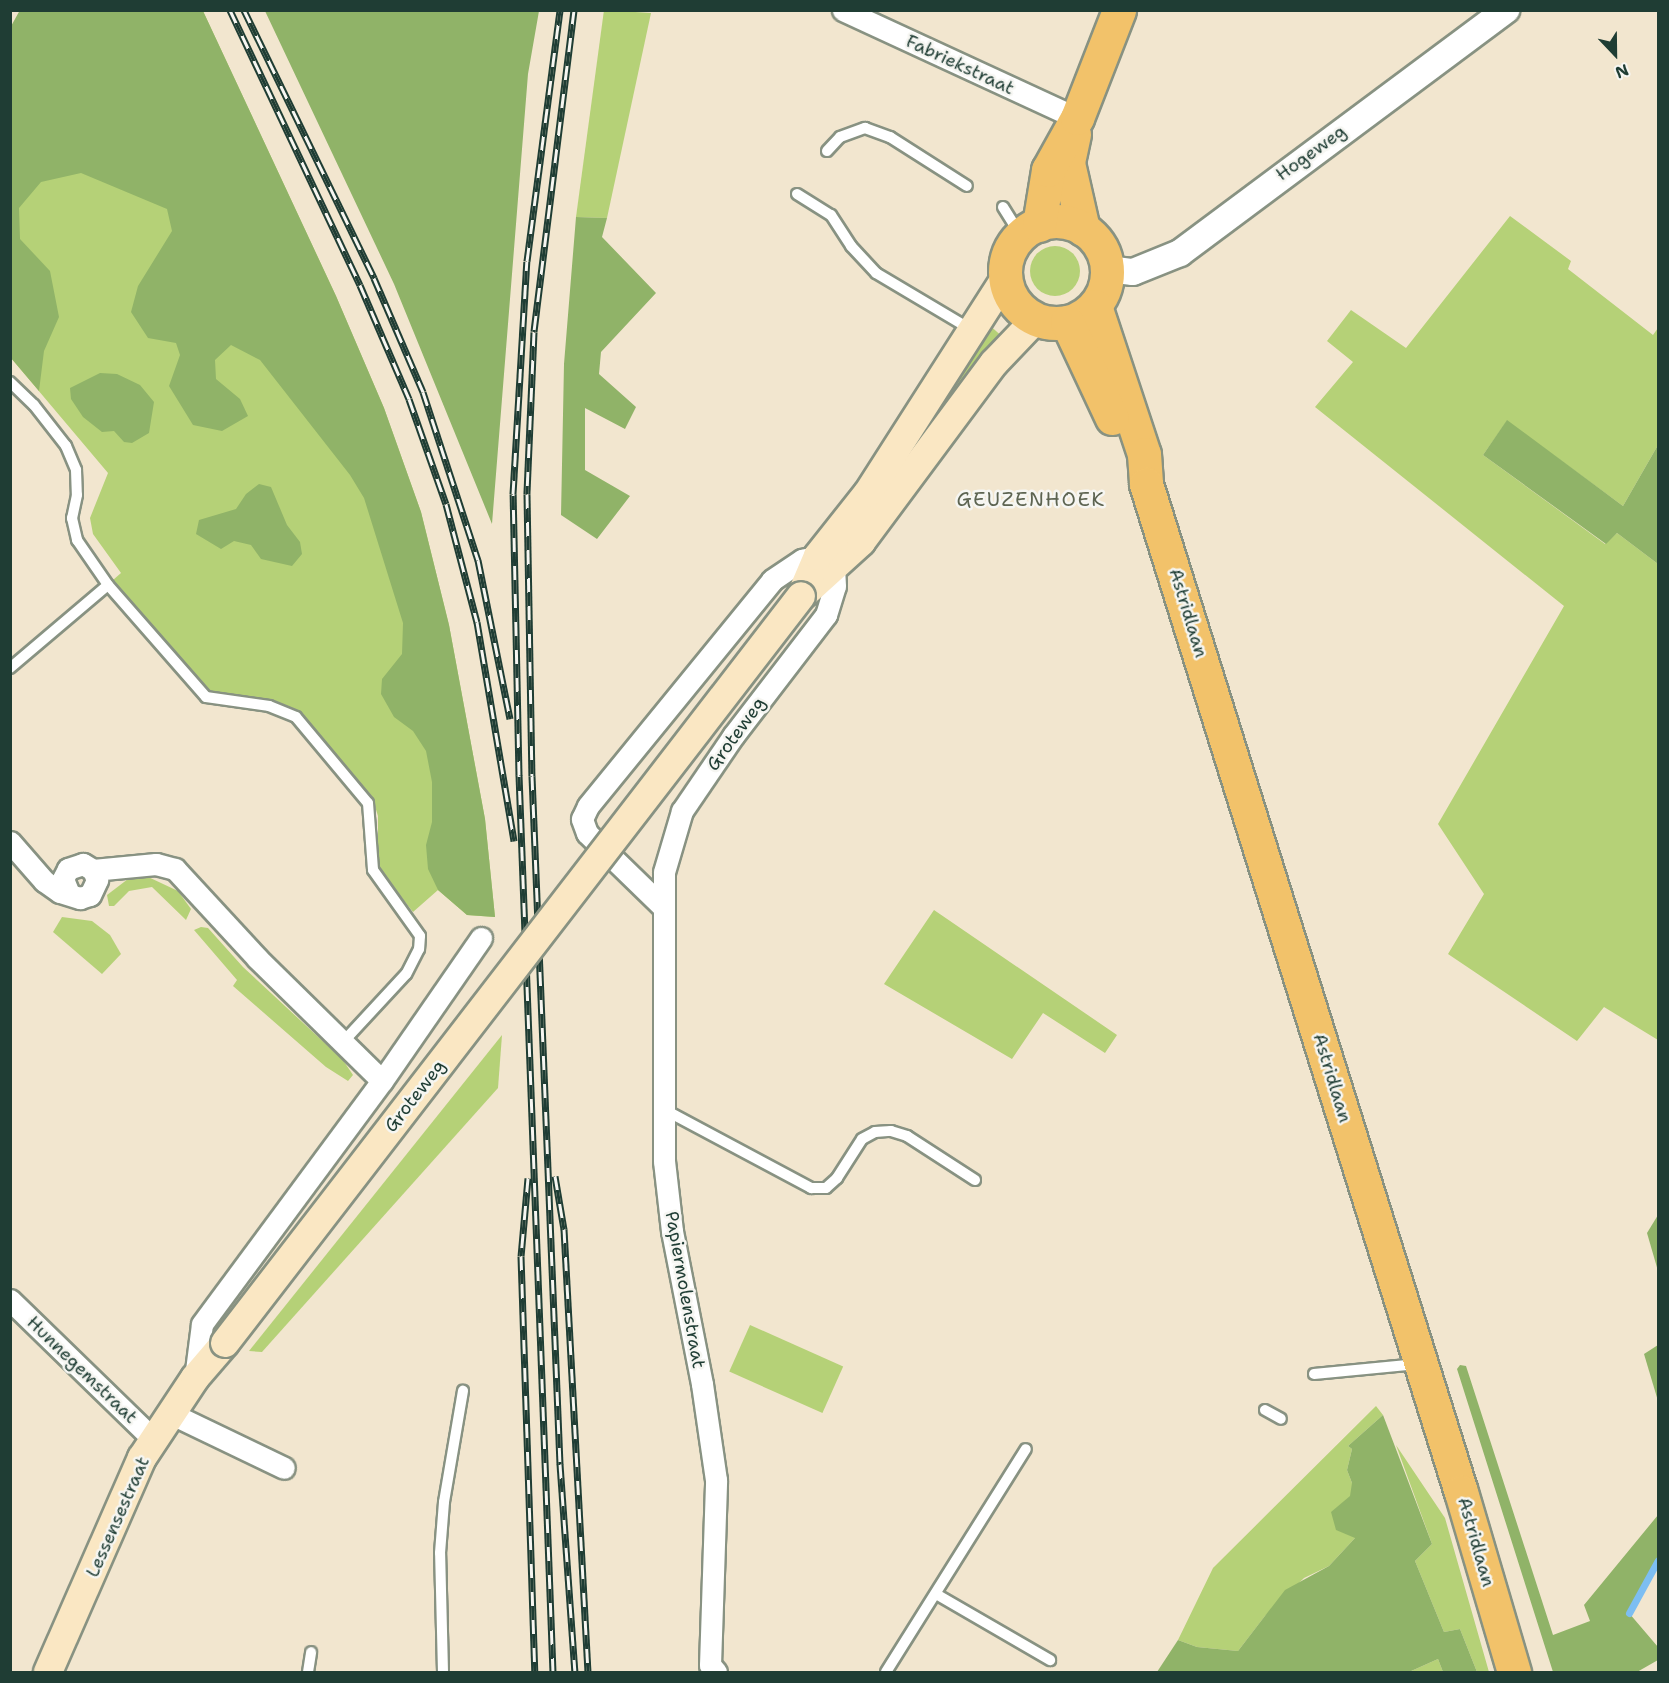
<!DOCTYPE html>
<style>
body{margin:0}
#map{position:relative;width:1669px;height:1683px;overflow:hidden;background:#f2e6cf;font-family:"Shantell Sans",sans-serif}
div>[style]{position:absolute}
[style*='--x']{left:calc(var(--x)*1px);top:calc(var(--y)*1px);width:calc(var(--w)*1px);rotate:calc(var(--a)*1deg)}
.green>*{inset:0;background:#b5d177;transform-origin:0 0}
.round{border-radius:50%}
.forest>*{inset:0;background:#90b368}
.stream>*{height:7px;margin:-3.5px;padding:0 3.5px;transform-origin:3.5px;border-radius:3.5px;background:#7dbef2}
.roads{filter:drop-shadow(2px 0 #889282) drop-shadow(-2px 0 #889282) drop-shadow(0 2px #889282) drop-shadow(0 -2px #889282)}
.service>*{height:10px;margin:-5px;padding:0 5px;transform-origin:5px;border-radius:5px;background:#fff}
.minor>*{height:21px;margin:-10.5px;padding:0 10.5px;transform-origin:10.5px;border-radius:10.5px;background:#fff}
.tertiary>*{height:26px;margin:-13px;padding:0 13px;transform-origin:13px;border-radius:13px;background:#fff}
.secondary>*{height:28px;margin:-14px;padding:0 14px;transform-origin:14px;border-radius:14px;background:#fae7c3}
.primary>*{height:33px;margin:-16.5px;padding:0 16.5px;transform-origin:16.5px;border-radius:16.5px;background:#f2c26a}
.primary>.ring{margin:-16.5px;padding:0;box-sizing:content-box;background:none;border:33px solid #f2c26a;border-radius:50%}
.rail>*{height:7px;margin-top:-3.5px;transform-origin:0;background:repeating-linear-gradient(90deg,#f6f6f2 0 14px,#1f3d34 0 28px);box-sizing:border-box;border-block:2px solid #1f3d34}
.bridges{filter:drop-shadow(2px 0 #889282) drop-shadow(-2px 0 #889282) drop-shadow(0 2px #889282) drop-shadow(0 -2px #889282)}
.secondary-bridge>*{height:28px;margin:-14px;padding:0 14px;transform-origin:14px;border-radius:14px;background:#fae7c3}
span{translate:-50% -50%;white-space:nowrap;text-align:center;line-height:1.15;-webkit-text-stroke:5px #f6f6f2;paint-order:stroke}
.street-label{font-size:18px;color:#1f3d34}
.neighbourhood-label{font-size:20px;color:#5d6451;letter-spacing:1.5px}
.frame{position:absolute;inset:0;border:12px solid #1f3d34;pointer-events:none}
.north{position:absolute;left:1585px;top:24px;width:60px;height:60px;-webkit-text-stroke:4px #f6f6f2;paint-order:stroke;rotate:158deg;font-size:16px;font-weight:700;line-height:24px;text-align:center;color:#1f3d34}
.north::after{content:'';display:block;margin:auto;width:21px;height:27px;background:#1f3d34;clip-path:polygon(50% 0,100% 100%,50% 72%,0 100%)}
</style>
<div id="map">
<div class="green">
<i style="clip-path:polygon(604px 10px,651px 13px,607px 218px,576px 217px)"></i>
<i style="clip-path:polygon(203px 11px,336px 296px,384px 408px,421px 512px,449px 625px,485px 819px,495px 917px,467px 915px,438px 890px,413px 912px,378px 868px,378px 816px,373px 800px,300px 713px,270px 701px,209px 693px,192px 675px,113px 580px,121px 573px,93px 534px,90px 518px,108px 473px,11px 358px,10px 121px)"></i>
<i style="clip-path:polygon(1510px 216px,1571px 261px,1568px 269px,1653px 335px,1658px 328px,1658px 445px,1623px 506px,1507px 421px,1483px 455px,1605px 544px,1617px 533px,1658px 564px,1658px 1040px,1604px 1007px,1577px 1041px,1448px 954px,1484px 894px,1438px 824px,1564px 606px,1315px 407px,1353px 362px,1327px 341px,1351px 310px,1406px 348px)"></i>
<i class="round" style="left:1030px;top:246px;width:50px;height:50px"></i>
<i style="clip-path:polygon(988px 324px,1004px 338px,899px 471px)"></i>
<i style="clip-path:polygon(144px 875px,178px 891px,191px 909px,186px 920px,152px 887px,129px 891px,114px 906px,109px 906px,107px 895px,128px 879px)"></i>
<i style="clip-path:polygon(934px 910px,1117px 1035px,1105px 1053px,1043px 1013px,1012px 1059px,884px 984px)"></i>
<i style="clip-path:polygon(62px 917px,92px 921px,110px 935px,121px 954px,102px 974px,53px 932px)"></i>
<i style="clip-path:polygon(201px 927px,208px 928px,243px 967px,343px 1060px,353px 1075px,348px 1081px,326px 1067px,233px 986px,237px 980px,194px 930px)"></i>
<i style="clip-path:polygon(502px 1035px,498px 1088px,262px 1352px,249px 1351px)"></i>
<i style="left:750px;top:1325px;width:102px;height:51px;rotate:24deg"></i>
<i style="clip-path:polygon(1376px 1406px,1383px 1415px,1348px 1446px,1352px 1449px,1347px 1470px,1352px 1483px,1355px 1538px,1329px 1566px,1304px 1578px,1265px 1616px,1238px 1651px,1197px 1647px,1178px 1640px,1213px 1568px)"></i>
<i style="clip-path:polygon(1396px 1445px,1445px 1518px,1489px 1672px,1477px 1672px,1460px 1629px,1444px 1632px,1415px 1561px,1432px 1544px)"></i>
<i style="clip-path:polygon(1438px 1659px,1443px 1672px,1409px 1672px)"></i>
</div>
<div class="forest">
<i style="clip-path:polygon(20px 10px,203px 11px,336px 296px,384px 408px,421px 512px,449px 625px,485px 819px,495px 917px,467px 915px,438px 890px,428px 869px,426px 845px,432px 822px,432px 782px,426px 751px,413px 731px,394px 717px,381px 694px,382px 679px,402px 654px,403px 623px,364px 498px,350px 475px,260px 360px,231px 345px,215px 360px,216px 379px,240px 399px,248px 416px,222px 431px,193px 425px,169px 386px,180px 355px,176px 343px,148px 338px,131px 312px,138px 286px,172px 231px,167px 209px,81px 173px,41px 182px,19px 208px,20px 239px,50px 271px,59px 317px,44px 351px,39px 391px,11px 358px,10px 28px)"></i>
<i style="clip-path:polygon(265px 11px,539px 11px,528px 74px,492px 524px,394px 284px)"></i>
<i style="clip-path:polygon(576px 217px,607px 218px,602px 237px,656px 293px,601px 352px,599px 374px,636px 407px,625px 429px,585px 408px,585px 470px,630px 496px,597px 539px,561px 515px,564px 364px)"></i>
<i style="clip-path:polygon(100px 373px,117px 374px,140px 385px,154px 402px,149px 433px,132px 443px,124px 442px,114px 431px,102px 432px,83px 417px,71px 399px,70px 388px)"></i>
<i style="clip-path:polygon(1507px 420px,1623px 506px,1658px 445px,1658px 564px,1617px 533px,1606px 544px,1483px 455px)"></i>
<i style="clip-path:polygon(259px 484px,271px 487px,287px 525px,300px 542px,302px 554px,292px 566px,261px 559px,251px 545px,234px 541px,221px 549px,196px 534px,199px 520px,236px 509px,246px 494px)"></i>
<i style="clip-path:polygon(1658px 1215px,1658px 1271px,1647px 1233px)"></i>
<i style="clip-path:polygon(1658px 1345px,1658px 1401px,1644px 1354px)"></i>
<i style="clip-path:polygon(1460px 1365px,1466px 1366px,1553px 1635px,1590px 1621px,1584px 1605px,1658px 1515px,1658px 1560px,1629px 1613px,1658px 1647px,1658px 1660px,1637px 1672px,1553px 1672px,1457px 1369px)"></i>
<i style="clip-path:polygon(1383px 1415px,1432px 1544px,1415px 1561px,1444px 1632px,1460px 1629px,1477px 1672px,1443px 1672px,1438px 1659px,1409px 1672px,1157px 1672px,1178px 1640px,1197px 1647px,1238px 1651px,1285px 1590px,1329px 1566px,1355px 1538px,1336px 1530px,1331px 1512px,1350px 1496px,1352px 1483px,1347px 1470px,1352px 1449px,1348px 1446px)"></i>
</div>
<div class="stream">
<i style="--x:1629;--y:1613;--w:60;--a:-61.3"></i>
</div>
<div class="roads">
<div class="service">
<i style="--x:827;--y:151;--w:19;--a:-47"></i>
<i style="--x:840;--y:137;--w:27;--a:-20"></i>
<i style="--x:865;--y:128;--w:27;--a:20"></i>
<i style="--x:890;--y:137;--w:91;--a:32.5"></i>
<i style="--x:797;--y:194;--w:40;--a:32"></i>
<i style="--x:831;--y:215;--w:37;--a:57"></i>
<i style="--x:851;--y:246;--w:37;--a:47"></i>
<i style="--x:876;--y:273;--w:112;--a:30.7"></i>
<i style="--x:1003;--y:207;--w:34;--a:58"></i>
<i style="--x:10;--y:382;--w:33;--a:44"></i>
<i style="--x:34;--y:405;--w:52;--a:52"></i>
<i style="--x:66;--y:446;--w:26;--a:67"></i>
<i style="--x:76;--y:470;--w:25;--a:88"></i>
<i style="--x:77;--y:495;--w:24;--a:102"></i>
<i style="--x:72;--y:518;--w:23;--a:77"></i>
<i style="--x:77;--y:540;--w:55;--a:55.4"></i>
<i style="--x:10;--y:668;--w:128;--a:-40.3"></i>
<i style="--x:108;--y:585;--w:149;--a:48.8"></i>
<i style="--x:206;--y:697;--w:64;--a:8.1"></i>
<i style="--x:269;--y:706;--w:29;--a:22"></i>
<i style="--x:296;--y:717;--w:112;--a:50.1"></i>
<i style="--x:368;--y:803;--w:67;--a:85.7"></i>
<i style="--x:373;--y:870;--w:81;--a:54.5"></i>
<i style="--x:420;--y:936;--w:13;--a:94"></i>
<i style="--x:419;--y:949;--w:28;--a:117"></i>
<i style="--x:406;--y:974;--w:93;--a:132.8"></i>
<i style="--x:665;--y:1110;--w:166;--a:28.1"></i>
<i style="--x:811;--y:1188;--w:15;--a:0"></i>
<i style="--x:826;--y:1188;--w:15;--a:-42"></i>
<i style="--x:837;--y:1178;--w:46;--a:-57.3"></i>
<i style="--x:862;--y:1139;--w:15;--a:-28"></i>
<i style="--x:875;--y:1132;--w:16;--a:-4"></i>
<i style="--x:891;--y:1131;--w:17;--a:17"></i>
<i style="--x:907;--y:1136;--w:81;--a:32.9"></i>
<i style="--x:1314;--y:1374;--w:104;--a:-5.5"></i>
<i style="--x:1265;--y:1410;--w:18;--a:29"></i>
<i style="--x:936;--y:1594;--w:132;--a:30.1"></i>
<i style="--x:308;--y:1672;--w:20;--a:-81"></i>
<i style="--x:443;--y:1672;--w:119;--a:-91.4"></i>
<i style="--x:440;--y:1553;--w:51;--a:-85.5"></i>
<i style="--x:444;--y:1502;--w:113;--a:-80.3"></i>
<i style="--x:886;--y:1672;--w:263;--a:-57.9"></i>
</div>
<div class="minor">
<i style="--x:843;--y:10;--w:258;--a:24.8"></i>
<i style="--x:10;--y:842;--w:52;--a:48.9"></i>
<i style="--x:44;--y:881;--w:19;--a:35"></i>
<i style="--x:60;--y:892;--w:21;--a:17"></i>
<i style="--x:80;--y:898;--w:10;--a:-17"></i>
<i style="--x:90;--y:895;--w:17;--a:-65"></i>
<i style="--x:97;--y:880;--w:11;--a:-112"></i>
<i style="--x:93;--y:870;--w:12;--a:-149"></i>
<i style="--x:83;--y:864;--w:16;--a:162"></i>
<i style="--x:68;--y:869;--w:11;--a:117"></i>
<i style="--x:63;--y:879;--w:16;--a:68"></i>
<i style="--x:93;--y:870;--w:63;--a:-5.4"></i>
<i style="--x:156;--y:864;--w:20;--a:15"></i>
<i style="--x:175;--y:869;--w:121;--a:47.3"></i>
<i style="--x:257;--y:958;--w:175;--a:44.5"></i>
<i style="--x:661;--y:905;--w:103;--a:-135.8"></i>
<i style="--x:587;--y:833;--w:15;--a:-110"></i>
<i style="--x:582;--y:819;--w:14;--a:-65"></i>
<i style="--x:588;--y:806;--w:291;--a:-50.8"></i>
<i style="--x:772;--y:580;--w:36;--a:-34"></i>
<i style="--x:802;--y:560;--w:16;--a:-14"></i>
<i style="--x:10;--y:1300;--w:201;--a:44.2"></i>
<i style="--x:195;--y:1378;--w:54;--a:-82.6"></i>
<i style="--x:202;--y:1324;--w:302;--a:-53.5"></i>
<i style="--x:382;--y:1081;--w:174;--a:-55.3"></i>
<i style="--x:172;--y:1414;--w:124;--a:25.7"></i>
<i style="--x:716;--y:1672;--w:9;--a:-131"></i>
<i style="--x:710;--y:1665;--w:185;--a:-88.1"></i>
<i style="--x:716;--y:1480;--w:97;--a:-98.3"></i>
<i style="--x:702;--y:1384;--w:156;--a:-101.1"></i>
<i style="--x:672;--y:1231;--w:70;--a:-96.5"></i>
<i style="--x:664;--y:1161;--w:289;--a:-90"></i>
<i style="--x:664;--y:872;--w:64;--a:-73.6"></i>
<i style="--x:682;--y:811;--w:91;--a:-55.8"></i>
<i style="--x:733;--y:736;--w:153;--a:-52.5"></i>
<i style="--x:826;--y:615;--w:30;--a:-73"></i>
<i style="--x:835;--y:586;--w:17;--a:-93"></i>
</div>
<div class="tertiary">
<i style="--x:1108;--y:269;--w:25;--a:7"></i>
<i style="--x:1133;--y:272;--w:51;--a:-22"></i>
<i style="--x:1180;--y:253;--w:407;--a:-36.7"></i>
</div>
<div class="secondary">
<i style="--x:805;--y:593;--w:76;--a:-42.3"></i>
<i style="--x:861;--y:542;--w:223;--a:-53.4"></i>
<i style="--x:994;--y:363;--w:61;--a:-46.3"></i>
<i style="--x:801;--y:596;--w:43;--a:-67"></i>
<i style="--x:818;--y:556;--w:80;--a:-51.6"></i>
<i style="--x:868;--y:493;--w:254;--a:-57.4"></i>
<i style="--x:48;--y:1672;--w:234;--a:-66.3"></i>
<i style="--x:142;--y:1458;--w:96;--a:-56.5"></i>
<i style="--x:195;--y:1378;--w:46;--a:-49.4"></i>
</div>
<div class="primary">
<i style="--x:1074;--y:134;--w:30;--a:102"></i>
<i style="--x:1068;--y:163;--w:68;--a:77.2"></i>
<i class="ring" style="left:1005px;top:221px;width:69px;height:69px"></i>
<i style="--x:1039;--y:225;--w:56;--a:-80.7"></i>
<i style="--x:1048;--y:170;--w:60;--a:-60.9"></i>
<i style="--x:1077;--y:118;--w:116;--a:-68.7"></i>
<i style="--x:1095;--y:306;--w:156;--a:71.7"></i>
<i style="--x:1144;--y:454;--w:30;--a:86"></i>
<i style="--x:1146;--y:484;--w:1056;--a:72.65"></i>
<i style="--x:1461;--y:1492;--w:188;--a:73.6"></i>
<i style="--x:1067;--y:322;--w:106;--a:64.9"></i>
</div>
</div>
<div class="rail">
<i style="--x:230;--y:10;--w:304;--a:64.7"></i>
<i style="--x:360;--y:285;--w:124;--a:66.7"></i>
<i style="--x:409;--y:399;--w:111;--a:70.6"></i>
<i style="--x:446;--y:504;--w:122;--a:75.3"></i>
<i style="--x:477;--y:622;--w:222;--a:80.4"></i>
<i style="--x:244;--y:10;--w:298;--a:64.1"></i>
<i style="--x:374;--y:278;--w:124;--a:66.7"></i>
<i style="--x:423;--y:392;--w:177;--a:71.9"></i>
<i style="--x:478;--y:560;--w:162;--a:78.6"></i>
<i style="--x:574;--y:10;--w:324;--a:97.1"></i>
<i style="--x:534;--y:332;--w:162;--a:92.5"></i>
<i style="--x:527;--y:494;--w:282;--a:89"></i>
<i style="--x:532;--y:776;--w:689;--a:87.67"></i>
<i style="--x:560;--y:1464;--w:209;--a:85.9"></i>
<i style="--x:555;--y:1176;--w:54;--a:80.4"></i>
<i style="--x:564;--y:1229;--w:444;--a:86.9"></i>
<i style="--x:528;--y:1178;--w:78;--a:95.1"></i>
<i style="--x:521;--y:1256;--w:416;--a:88.1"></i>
<i style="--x:553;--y:1672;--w:898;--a:-92.17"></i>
<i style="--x:519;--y:775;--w:281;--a:-91.2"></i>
<i style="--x:513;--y:494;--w:233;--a:-86.6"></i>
<i style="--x:527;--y:261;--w:253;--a:-82.5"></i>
</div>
<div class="bridges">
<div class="secondary-bridge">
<i style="--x:225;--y:1343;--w:943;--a:-52.36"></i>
</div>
</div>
<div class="street-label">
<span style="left:960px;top:65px;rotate:25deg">Fabriekstraat</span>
<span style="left:1311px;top:153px;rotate:-36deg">Hogeweg</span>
<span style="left:1188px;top:613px;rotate:73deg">Astridlaan</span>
<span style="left:736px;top:734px;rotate:-54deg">Groteweg</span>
<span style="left:1332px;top:1078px;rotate:73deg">Astridlaan</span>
<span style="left:415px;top:1096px;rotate:-52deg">Groteweg</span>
<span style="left:685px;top:1290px;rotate:80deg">Papiermolenstraat</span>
<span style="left:82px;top:1370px;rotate:44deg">Hunnegemstraat</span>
<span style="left:118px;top:1517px;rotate:-66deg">Lessensestraat</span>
<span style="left:1476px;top:1542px;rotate:74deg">Astridlaan</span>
</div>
<div class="neighbourhood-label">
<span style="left:1031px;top:499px">GEUZENHOEK</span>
</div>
<div class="frame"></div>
<div class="north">N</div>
</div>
